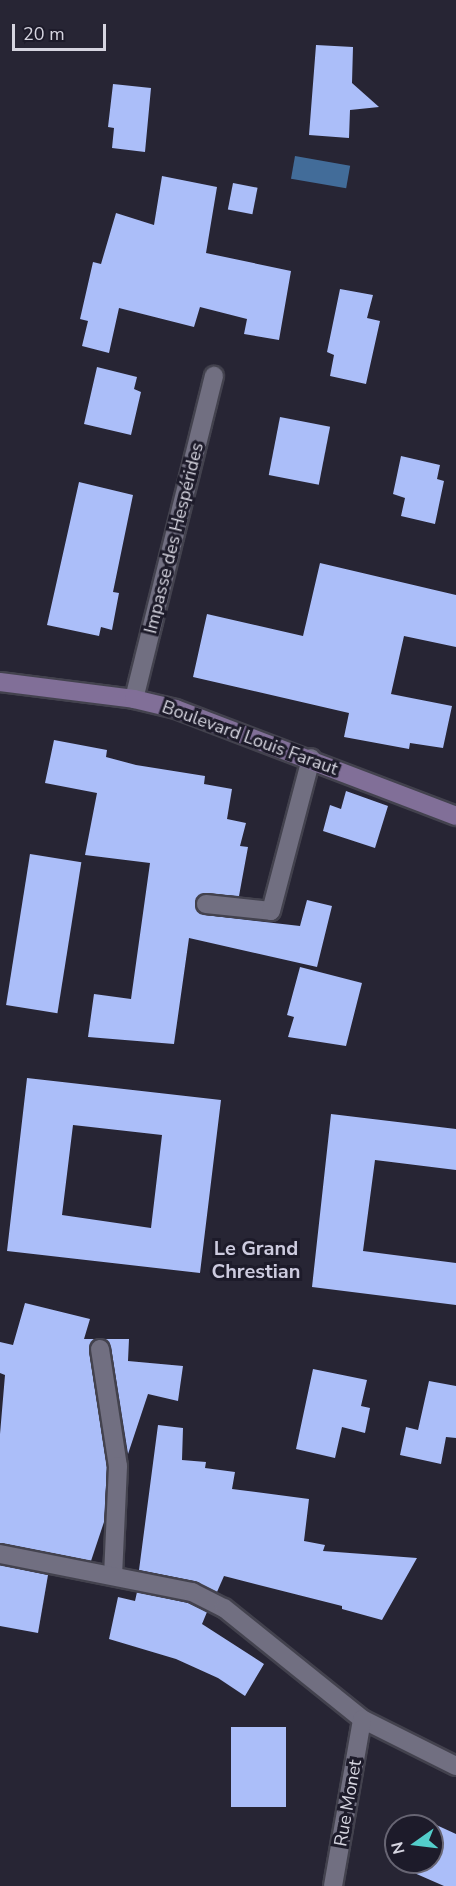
<!DOCTYPE html>
<meta charset="utf-8">
<style>
body{margin:0}
#map{position:relative;width:456px;height:1886px;overflow:hidden;background:#272534;font-family:"Nunito Sans",sans-serif}
div>[style]{position:absolute}
[style*='--x']{left:calc(var(--x)*1px);top:calc(var(--y)*1px);width:calc(var(--w)*1px);rotate:calc(var(--a)*1deg)}
.water>*{inset:0;background:#426c99;transform-origin:0 0}
.building>*{inset:0;background:#abbef9;transform-origin:0 0}
.roads{filter:drop-shadow(2px 0 #43424e) drop-shadow(-2px 0 #43424e) drop-shadow(0 2px #43424e) drop-shadow(0 -2px #43424e)}
.street>*{height:18px;margin:-9px;padding:0 9px;transform-origin:9px;border-radius:9px;background:#716f81}
.secondary>*{height:18px;margin:-9px;padding:0 9px;transform-origin:9px;border-radius:9px;background:#816f98}
span{translate:-50% -50%;white-space:nowrap;text-align:center;line-height:1.15;-webkit-text-stroke:6px #1d1b2a;paint-order:stroke}
.street-label{font-size:18px;color:#d6d5e0}
.neighbourhood-label{font-size:20px;color:#cdcbdf;font-weight:700}
.north{position:absolute;left:384px;top:1814px;width:60px;height:60px;box-sizing:border-box;background:#1d1b2a;border:2px solid #676573;border-radius:50%;rotate:256deg;font-size:16px;font-weight:700;line-height:24px;text-align:center;color:#d6d5e0}
.north::after{content:'';display:block;margin:auto;width:21px;height:27px;background:#53cdca;clip-path:polygon(50% 0,100% 100%,50% 72%,0 100%)}
.scale{position:absolute;left:12px;top:24px;width:94px;height:27px;box-sizing:border-box;border:3px solid #d6d5e0;border-top:0;padding-left:8px;font-size:18px;line-height:21px;white-space:nowrap;color:#d6d5e0;-webkit-text-stroke:4px #1d1b2a;paint-order:stroke}
</style>
<div id="map">
<div class="water">
<i style="left:295px;top:156px;width:56px;height:23px;rotate:10deg"></i>
</div>
<div class="building">
<i style="clip-path:polygon(316px 45px,353px 47px,352px 83px,379px 107px,350px 110px,349px 138px,309px 135px)"></i>
<i style="clip-path:polygon(113px 84px,151px 88px,145px 152px,112px 148px,114px 128px,108px 127px)"></i>
<i style="clip-path:polygon(162px 176px,217px 187px,206px 253px,291px 271px,279px 340px,244px 334px,247px 319px,200px 307px,194px 327px,119px 308px,109px 353px,82px 346px,88px 321px,80px 319px,93px 262px,101px 264px,116px 213px,154px 225px)"></i>
<i style="left:233px;top:183px;width:25px;height:27px;rotate:11deg"></i>
<i style="clip-path:polygon(340px 289px,373px 295px,367px 318px,380px 321px,366px 384px,330px 376px,334px 355px,327px 352px)"></i>
<i style="clip-path:polygon(97px 367px,137px 377px,134px 389px,141px 392px,131px 435px,84px 424px)"></i>
<i style="left:280px;top:417px;width:51px;height:59px;rotate:11deg"></i>
<i style="clip-path:polygon(401px 456px,440px 465px,437px 479px,444px 481px,435px 524px,401px 516px,405px 498px,393px 494px)"></i>
<i style="clip-path:polygon(79px 482px,133px 495px,113px 592px,119px 593px,112px 630px,101px 627px,99px 636px,47px 625px)"></i>
<i style="clip-path:polygon(320px 563px,456px 595px,456px 647px,404px 636px,391px 694px,452px 706px,443px 748px,410px 743px,409px 749px,344px 737px,349px 713px,193px 677px,207px 614px,303px 636px)"></i>
<i style="clip-path:polygon(54px 740px,107px 750px,106px 757px,136px 765px,205px 776px,204px 784px,232px 789px,227px 819px,246px 823px,240px 846px,248px 847px,239px 896px,202px 894px,195px 902px,196px 909px,205px 915px,300px 926px,307px 900px,332px 906px,317px 967px,189px 938px,174px 1044px,88px 1037px,94px 994px,131px 999px,150px 863px,85px 855px,97px 793px,45px 783px)"></i>
<i style="clip-path:polygon(346px 791px,388px 806px,375px 848px,323px 831px,330px 805px,341px 809px)"></i>
<i style="left:30px;top:854px;width:52px;height:153px;rotate:9deg"></i>
<i style="clip-path:polygon(300px 967px,362px 983px,346px 1046px,288px 1037px,294px 1017px,287px 1015px)"></i>
<i style="clip-path:polygon(evenodd,27px 1078px,221px 1100px,200px 1273px,7px 1251px,27px 1078px,73px 1125px,162px 1135px,151px 1228px,62px 1215px,73px 1125px)"></i>
<i style="clip-path:polygon(331px 1114px,456px 1129px,456px 1170px,375px 1160px,363px 1251px,456px 1263px,456px 1305px,312px 1287px)"></i>
<i style="clip-path:polygon(25px 1303px,90px 1319px,84px 1339px,96px 1339px,89px 1351px,107px 1467px,104px 1522px,91px 1561px,0 1543px,0 1434px,5px 1375px,0 1373px,0 1342px,13px 1345px)"></i>
<i style="clip-path:polygon(105px 1339px,129px 1339px,128px 1361px,183px 1366px,178px 1401px,148px 1394px,128px 1454px,111px 1347px)"></i>
<i style="clip-path:polygon(313px 1369px,367px 1380px,361px 1406px,370px 1408px,365px 1433px,342px 1427px,335px 1458px,296px 1449px)"></i>
<i style="clip-path:polygon(429px 1381px,456px 1386px,456px 1438px,446px 1437px,441px 1464px,400px 1455px,406px 1427px,418px 1430px)"></i>
<i style="clip-path:polygon(158px 1425px,183px 1428px,182px 1460px,206px 1462px,205px 1468px,235px 1472px,232px 1489px,309px 1499px,304px 1541px,325px 1545px,323px 1551px,417px 1558px,382px 1620px,342px 1609px,342px 1606px,224px 1576px,217px 1592px,194px 1581px,139px 1570px)"></i>
<i style="clip-path:polygon(0 1565px,48px 1575px,38px 1633px,0 1626px)"></i>
<i style="clip-path:polygon(137px 1592px,188px 1603px,207px 1612px,202px 1624px,264px 1664px,245px 1696px,218px 1678px,176px 1659px,109px 1639px,118px 1597px,135px 1601px)"></i>
<i style="left:231px;top:1727px;width:55px;height:80px"></i>
<i style="clip-path:polygon(432px 1823px,456px 1834px,456px 1886px,444px 1886px,396px 1865px,432px 1862px)"></i>
</div>
<div class="roads">
<div class="street">
<i style="--x:134;--y:699;--w:333;--a:-76.1"></i>
<i style="--x:206;--y:904;--w:65;--a:6.1"></i>
<i style="--x:271;--y:911;--w:158;--a:-75.3"></i>
<i style="--x:100;--y:1349;--w:118;--a:81.3"></i>
<i style="--x:118;--y:1466;--w:109;--a:92.6"></i>
<i style="--x:0;--y:1554;--w:196;--a:11.2"></i>
<i style="--x:192;--y:1592;--w:36;--a:27"></i>
<i style="--x:224;--y:1608;--w:177;--a:38.8"></i>
<i style="--x:362;--y:1719;--w:105;--a:26.6"></i>
<i style="--x:333;--y:1886;--w:169;--a:-80.1"></i>
</div>
<div class="secondary">
<i style="--x:0;--y:682;--w:135;--a:7.2"></i>
<i style="--x:134;--y:699;--w:43;--a:13.4"></i>
<i style="--x:176;--y:709;--w:300;--a:20.9"></i>
</div>
</div>
<div class="street-label">
<span style="left:174px;top:538px;rotate:-76deg">Impasse des Hespérides</span>
<span style="left:250px;top:738px;rotate:20deg">Boulevard Louis Faraut</span>
<span style="left:348px;top:1803px;rotate:-80deg">Rue Monet</span>
</div>
<div class="neighbourhood-label">
<span style="left:256px;top:1260px">Le Grand<br>Chrestian</span>
</div>
<div class="north">N</div>
<div class="scale">20 m</div>
</div>
